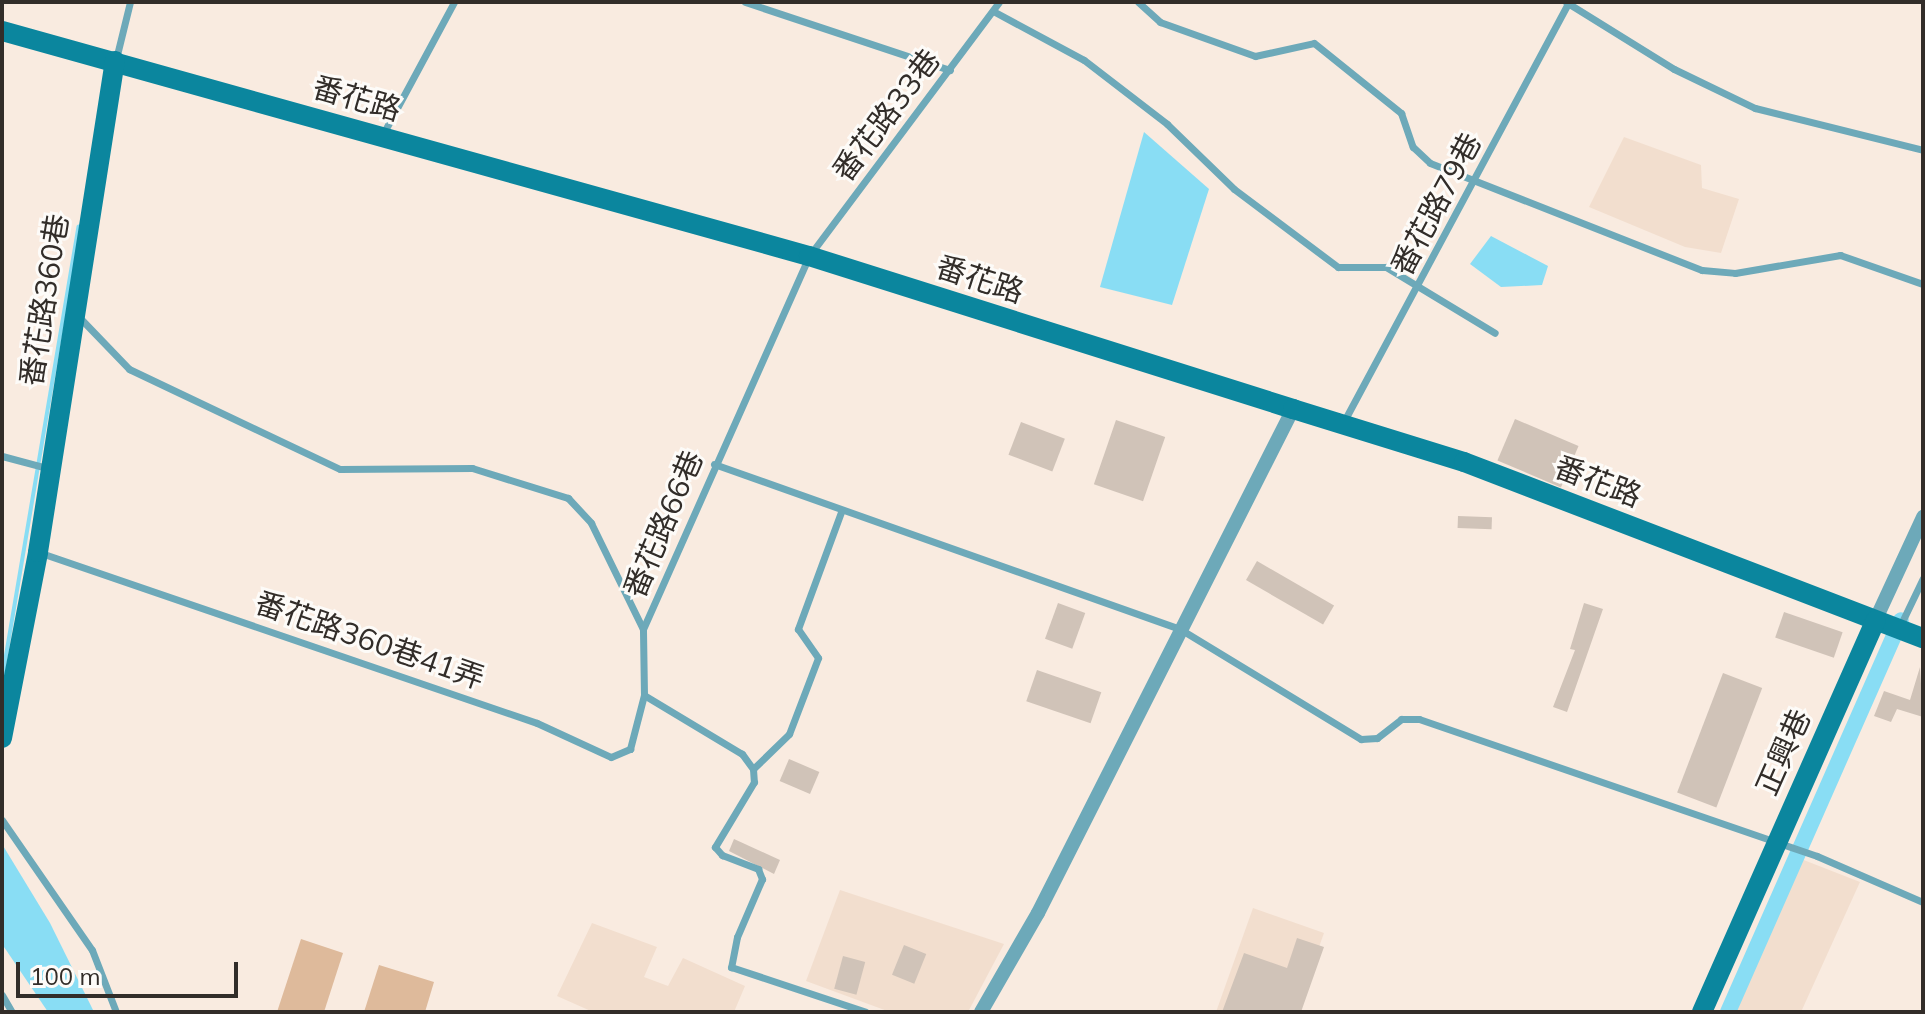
<!DOCTYPE html>
<meta charset="utf-8">
<style>
body{margin:0}
#map{position:relative;width:1925px;height:1014px;overflow:hidden;background:#f9ebe0;font-family:Mulish,"Noto Sans TC",sans-serif}
div>[style]{position:absolute}
[style*='--x']{left:calc(var(--x)*1px);top:calc(var(--y)*1px);width:calc(var(--w)*1px);rotate:calc(var(--a)*1deg)}
.built>*{inset:0;background:#f2dece}
.green>*{inset:0;background:#deba9b}
.water>*{inset:0;background:#89ddf4}
.stream>*{height:4px;margin:-2px;padding:0 2px;transform-origin:2px;border-radius:2px;background:#89ddf4}
.canal>*{height:16px;margin:-8px;padding:0 8px;transform-origin:8px;border-radius:8px;background:#89ddf4}
.building>*{inset:0;background:#d0c3b8;transform-origin:0 0}
.lane>*{height:7px;margin:-3.5px;padding:0 3.5px;transform-origin:3.5px;border-radius:3.5px;background:#6da9b9}
.street>*{height:14px;margin:-7px;padding:0 7px;transform-origin:7px;border-radius:7px;background:#6da9b9}
.secondary>*{height:20px;margin:-10px;padding:0 10px;transform-origin:10px;border-radius:10px;background:#0b869e}
span{translate:-50% -50%;white-space:nowrap;text-align:center;line-height:1.15;-webkit-text-stroke:6px #fdfbf8;paint-order:stroke}
.street-label{font-size:30px;color:#322d29}
.frame{position:absolute;inset:0;border:4px solid #322d29;pointer-events:none}
.scale{position:absolute;left:16px;top:962px;width:222px;height:36px;box-sizing:border-box;border:4px solid #322d29;border-top:0;padding-left:10px;font-size:24px;line-height:28px;white-space:nowrap;color:#322d29;-webkit-text-stroke:6px #fdfbf8;paint-order:stroke}
</style>
<div id="map">
<div class="built">
<i style="clip-path:polygon(1624px 137px,1701px 165px,1702px 188px,1739px 199px,1721px 253px,1685px 247px,1589px 207px)"></i>
<i style="clip-path:polygon(1796px 857px,1860px 882px,1801px 1012px,1726px 1012px)"></i>
<i style="clip-path:polygon(840px 890px,1004px 944px,968px 1012px,890px 1012px,806px 981px)"></i>
<i style="clip-path:polygon(1253px 908px,1324px 933px,1296px 1012px,1216px 1012px)"></i>
<i style="clip-path:polygon(592px 923px,657px 947px,644px 977px,668px 986px,683px 958px,745px 986px,734px 1012px,593px 1012px,557px 996px)"></i>
</div>
<div class="green">
<i style="clip-path:polygon(301px 939px,343px 953px,324px 1012px,277px 1012px)"></i>
<i style="clip-path:polygon(379px 965px,434px 982px,425px 1012px,364px 1012px)"></i>
</div>
<div class="water">
<i style="clip-path:polygon(1144px 132px,1209px 189px,1172px 305px,1100px 287px)"></i>
<i style="clip-path:polygon(1491px 236px,1548px 266px,1542px 285px,1501px 287px,1470px 264px)"></i>
<i style="clip-path:polygon(2px 844px,50px 923px,94px 1012px,48px 1012px,2px 944px)"></i>
</div>
<div class="stream">
<i style="--x:2;--y:679;--w:459;--a:-80.4"></i>
</div>
<div class="canal">
<i style="--x:1728;--y:1012;--w:428;--a:-66.2"></i>
</div>
<div class="building">
<i style="left:1515px;top:419px;width:69px;height:45px;rotate:23deg"></i>
<i style="left:1116px;top:420px;width:52px;height:68px;rotate:19deg"></i>
<i style="left:1021px;top:422px;width:47px;height:35px;rotate:21deg"></i>
<i style="left:1458px;top:516px;width:34px;height:12px;rotate:2deg"></i>
<i style="left:1257px;top:561px;width:89px;height:22px;rotate:30deg"></i>
<i style="left:1058px;top:603px;width:29px;height:38px;rotate:20deg"></i>
<i style="clip-path:polygon(1584px 603px,1603px 609px,1567px 712px,1553px 707px,1575px 650px,1570px 649px)"></i>
<i style="left:1784px;top:612px;width:62px;height:27px;rotate:19deg"></i>
<i style="clip-path:polygon(1920px 667px,1923px 717px,1897px 709px,1891px 722px,1874px 716px,1884px 691px,1910px 700px)"></i>
<i style="left:1037px;top:670px;width:68px;height:33px;rotate:19deg"></i>
<i style="left:1723px;top:673px;width:42px;height:128px;rotate:21deg"></i>
<i style="left:789px;top:759px;width:33px;height:24px;rotate:23deg"></i>
<i style="clip-path:polygon(734px 839px,780px 860px,774px 874px,729px 851px)"></i>
<i style="clip-path:polygon(1297px 938px,1324px 947px,1301px 1012px,1222px 1012px,1244px 953px,1287px 968px)"></i>
<i style="left:904px;top:945px;width:24px;height:32px;rotate:22deg"></i>
<i style="left:843px;top:956px;width:23px;height:34px;rotate:15deg"></i>
</div>
<div class="lane">
<i style="--x:745;--y:2;--w:216;--a:18.4"></i>
<i style="--x:1138;--y:2;--w:30;--a:42"></i>
<i style="--x:1160;--y:22;--w:101;--a:19.7"></i>
<i style="--x:1255;--y:56;--w:60;--a:-12.4"></i>
<i style="--x:1314;--y:43;--w:112;--a:38.8"></i>
<i style="--x:1401;--y:113;--w:36;--a:71"></i>
<i style="--x:1413;--y:147;--w:23;--a:43"></i>
<i style="--x:1430;--y:163;--w:292;--a:21.5"></i>
<i style="--x:1702;--y:270;--w:33;--a:5"></i>
<i style="--x:1735;--y:273;--w:107;--a:-9.7"></i>
<i style="--x:1840;--y:255;--w:88;--a:19.3"></i>
<i style="--x:1566;--y:2;--w:127;--a:31.8"></i>
<i style="--x:1674;--y:69;--w:90;--a:25.7"></i>
<i style="--x:1755;--y:108;--w:173;--a:14"></i>
<i style="--x:993;--y:11;--w:103;--a:28.3"></i>
<i style="--x:1084;--y:60;--w:105;--a:37.6"></i>
<i style="--x:1167;--y:124;--w:93;--a:44.1"></i>
<i style="--x:1234;--y:189;--w:130;--a:36.9"></i>
<i style="--x:1338;--y:267;--w:48;--a:0"></i>
<i style="--x:1386;--y:267;--w:127;--a:31.2"></i>
<i style="--x:116;--y:59;--w:59;--a:-76.2"></i>
<i style="--x:383;--y:134;--w:150;--a:-61.7"></i>
<i style="--x:80;--y:318;--w:71;--a:46.1"></i>
<i style="--x:129;--y:369;--w:233;--a:25.4"></i>
<i style="--x:340;--y:469;--w:132;--a:-0.4"></i>
<i style="--x:472;--y:468;--w:101;--a:17.4"></i>
<i style="--x:568;--y:498;--w:34;--a:47"></i>
<i style="--x:591;--y:523;--w:118;--a:63.9"></i>
<i style="--x:1343;--y:423;--w:478;--a:-61.8"></i>
<i style="--x:2;--y:456;--w:47;--a:14.9"></i>
<i style="--x:714;--y:464;--w:494;--a:19.5"></i>
<i style="--x:1180;--y:629;--w:212;--a:31.3"></i>
<i style="--x:1361;--y:739;--w:16;--a:-4"></i>
<i style="--x:1377;--y:738;--w:31;--a:-38"></i>
<i style="--x:1401;--y:719;--w:18;--a:0"></i>
<i style="--x:1419;--y:719;--w:421;--a:19"></i>
<i style="--x:1817;--y:856;--w:116;--a:23.5"></i>
<i style="--x:841;--y:512;--w:125;--a:110.2"></i>
<i style="--x:798;--y:629;--w:35;--a:55"></i>
<i style="--x:818;--y:658;--w:81;--a:110.9"></i>
<i style="--x:789;--y:734;--w:50;--a:135.8"></i>
<i style="--x:753;--y:769;--w:13;--a:86"></i>
<i style="--x:754;--y:782;--w:76;--a:121"></i>
<i style="--x:715;--y:847;--w:11;--a:49"></i>
<i style="--x:722;--y:855;--w:39;--a:21"></i>
<i style="--x:758;--y:869;--w:11;--a:68"></i>
<i style="--x:762;--y:879;--w:63;--a:113.3"></i>
<i style="--x:737;--y:937;--w:31;--a:101"></i>
<i style="--x:731;--y:967;--w:142;--a:18.4"></i>
<i style="--x:41;--y:553;--w:524;--a:18.92"></i>
<i style="--x:537;--y:723;--w:81;--a:24.7"></i>
<i style="--x:611;--y:757;--w:21;--a:-23"></i>
<i style="--x:630;--y:749;--w:56;--a:-75.5"></i>
<i style="--x:1900;--y:626;--w:53;--a:-64.4"></i>
<i style="--x:753;--y:769;--w:19;--a:-126"></i>
<i style="--x:742;--y:754;--w:114;--a:-149"></i>
<i style="--x:644;--y:695;--w:66;--a:-90.9"></i>
<i style="--x:643;--y:629;--w:408;--a:-66"></i>
<i style="--x:809;--y:256;--w:317;--a:-53.2"></i>
<i style="--x:2;--y:820;--w:158;--a:55.3"></i>
<i style="--x:92;--y:950;--w:66;--a:68.8"></i>
<i style="--x:2;--y:995;--w:20;--a:60"></i>
</div>
<div class="street">
<i style="--x:1875;--y:621;--w:115;--a:-65.2"></i>
<i style="--x:981;--y:1012;--w:114;--a:-60.1"></i>
<i style="--x:1038;--y:913;--w:565;--a:-63.16"></i>
</div>
<div class="secondary">
<i style="--x:2;--y:31;--w:838;--a:15.58"></i>
<i style="--x:809;--y:256;--w:508;--a:17.54"></i>
<i style="--x:1293;--y:409;--w:179;--a:17.2"></i>
<i style="--x:1464;--y:462;--w:492;--a:21"></i>
<i style="--x:2;--y:738;--w:189;--a:-79"></i>
<i style="--x:38;--y:552;--w:497;--a:-81.1"></i>
<i style="--x:1702;--y:1012;--w:428;--a:-66.1"></i>
</div>
<div class="street-label">
<span style="left:357px;top:98px;rotate:16deg">番花路</span>
<span style="left:886px;top:115px;rotate:-53deg">番花路33巷</span>
<span style="left:1436px;top:204px;rotate:-62deg">番花路79巷</span>
<span style="left:980px;top:279px;rotate:18deg">番花路</span>
<span style="left:44px;top:300px;rotate:-81deg">番花路360巷</span>
<span style="left:1598px;top:481px;rotate:21deg">番花路</span>
<span style="left:663px;top:524px;rotate:-67deg">番花路66巷</span>
<span style="left:370px;top:640px;rotate:19deg">番花路360巷41弄</span>
<span style="left:1783px;top:752px;rotate:-66deg">正興巷</span>
</div>
<div class="frame"></div>
<div class="scale">100 m</div>
</div>
